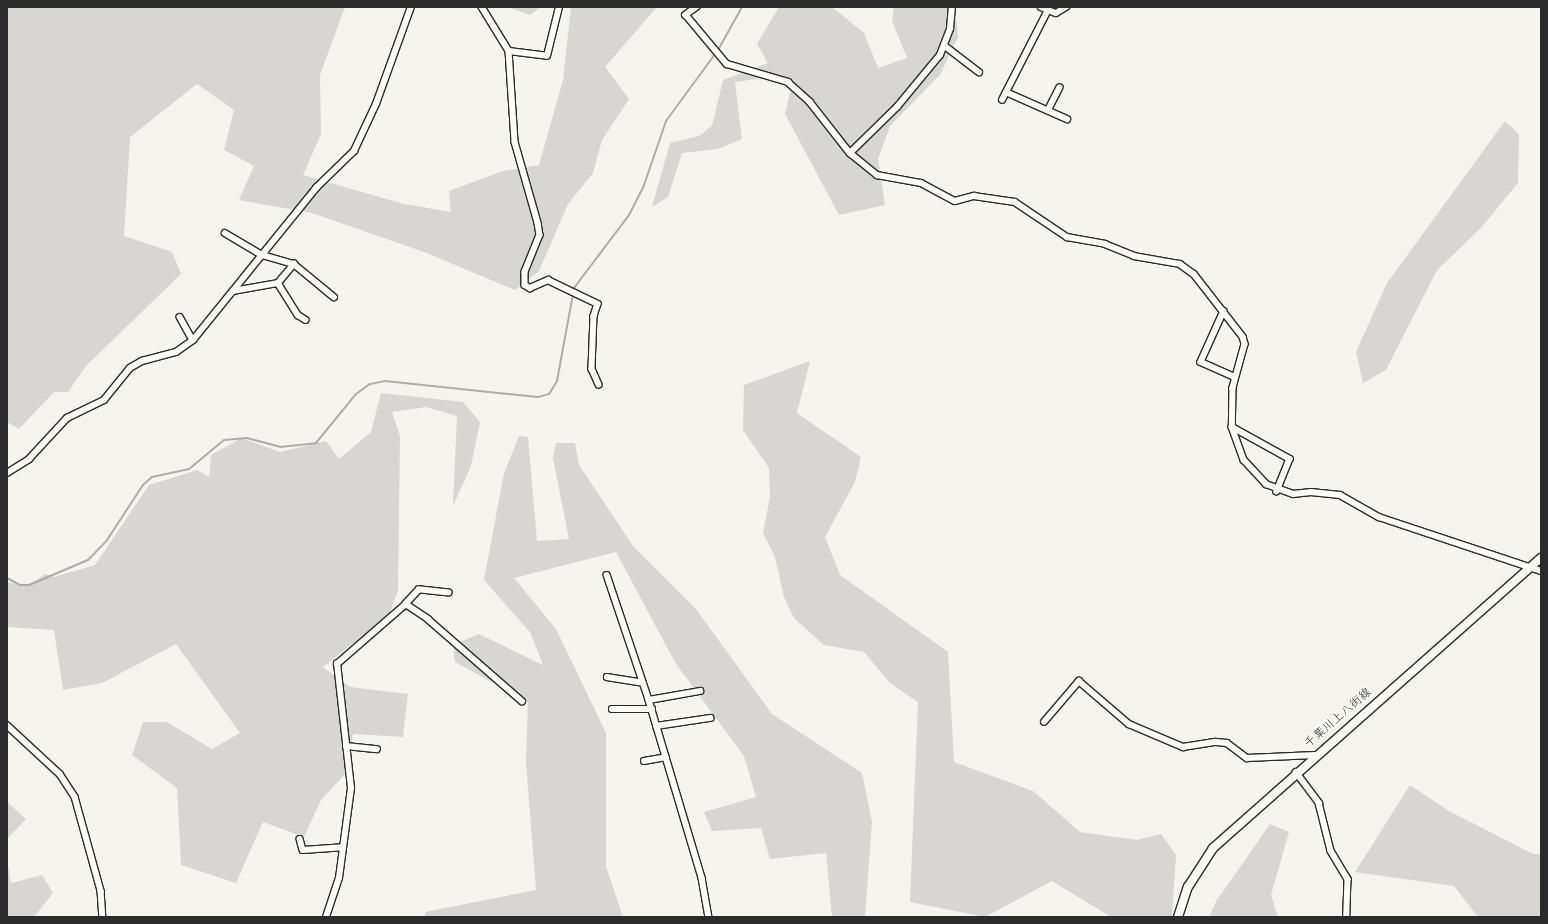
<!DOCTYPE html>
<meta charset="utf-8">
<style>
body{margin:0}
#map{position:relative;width:1548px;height:924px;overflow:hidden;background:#f5f4ef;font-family:"Shantell Sans","Klee One",sans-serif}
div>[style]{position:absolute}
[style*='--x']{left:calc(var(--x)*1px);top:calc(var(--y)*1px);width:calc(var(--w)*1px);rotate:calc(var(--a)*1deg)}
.green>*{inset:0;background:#d7d6d2}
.stream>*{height:2px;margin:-1px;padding:0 1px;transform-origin:1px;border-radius:1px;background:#adaca9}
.roads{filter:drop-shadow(1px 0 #2b2b2b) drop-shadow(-1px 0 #2b2b2b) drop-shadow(0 1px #2b2b2b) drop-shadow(0 -1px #2b2b2b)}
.street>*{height:5.5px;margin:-2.75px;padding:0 2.75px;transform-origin:2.75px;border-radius:2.75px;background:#fdfcf7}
.primary>*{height:8px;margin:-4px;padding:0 4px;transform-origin:4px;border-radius:4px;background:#fdfcf7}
span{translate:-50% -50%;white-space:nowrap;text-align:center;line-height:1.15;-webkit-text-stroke:3px #fdfcf7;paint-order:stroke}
.street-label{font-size:12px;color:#2b2b2b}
.frame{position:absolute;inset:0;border:8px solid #2b2b2b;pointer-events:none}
</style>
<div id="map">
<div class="green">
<i style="clip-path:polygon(7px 7px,345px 7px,320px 75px,321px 134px,303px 175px,404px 204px,451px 212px,449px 191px,503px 171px,539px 165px,563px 80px,571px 7px,657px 7px,605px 67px,629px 99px,602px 140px,593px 173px,568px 204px,539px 271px,515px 290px,424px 252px,312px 213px,239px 200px,254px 166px,224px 150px,234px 110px,197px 84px,130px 137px,124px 236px,172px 252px,181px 274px,86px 366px,68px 392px,54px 392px,19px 429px,7px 422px)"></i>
<i style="clip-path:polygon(508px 7px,541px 7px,530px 15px)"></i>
<i style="clip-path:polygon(779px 7px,832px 7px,864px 33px,878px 68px,907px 58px,892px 21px,894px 7px,955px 7px,958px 37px,940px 75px,890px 126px,878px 159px,885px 205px,839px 215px,785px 114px,793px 79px,764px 78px,735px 82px,742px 139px,718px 149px,682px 153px,668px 197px,652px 207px,670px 143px,699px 136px,712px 126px,723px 80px,768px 63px,757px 44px)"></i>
<i style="clip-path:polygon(1505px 121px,1519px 134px,1518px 183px,1480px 229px,1437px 270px,1386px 370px,1363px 383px,1356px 352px,1387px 283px)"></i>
<i style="clip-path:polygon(810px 361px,797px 413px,861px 457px,855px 482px,825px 537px,840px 575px,948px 652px,954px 762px,1033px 791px,1080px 832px,1137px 840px,1161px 834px,1176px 855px,1172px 917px,1111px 917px,1052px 881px,985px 917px,910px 902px,918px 702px,890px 683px,864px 652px,824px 645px,794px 618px,784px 597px,775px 557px,763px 533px,770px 497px,769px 468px,743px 430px,744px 385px)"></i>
<i style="clip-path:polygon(381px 393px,463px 402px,480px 422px,471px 466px,453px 506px,457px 416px,426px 407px,392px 412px,400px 436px,398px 591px,388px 616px,323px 667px,350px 687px,408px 694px,403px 737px,353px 734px,347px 772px,321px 800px,304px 837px,263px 822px,236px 883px,181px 865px,177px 788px,132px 755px,143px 722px,167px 722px,212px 749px,240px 733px,176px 644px,102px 683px,63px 690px,54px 630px,7px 627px,7px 582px,28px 586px,45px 574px,54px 577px,95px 565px,149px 485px,197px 470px,209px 477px,211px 455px,242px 438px,280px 452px,326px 441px,339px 459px,371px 432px)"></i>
<i style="clip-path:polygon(519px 436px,528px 437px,537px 541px,569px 539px,553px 458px,556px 443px,575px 443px,579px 465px,633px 546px,696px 609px,772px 714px,862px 773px,872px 822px,865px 917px,832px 917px,826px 853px,770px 859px,761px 828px,712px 831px,704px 812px,756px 797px,744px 756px,676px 664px,616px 552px,514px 578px,556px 629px,606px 733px,606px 867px,623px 917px,425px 917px,425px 912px,536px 890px,526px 762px,528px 702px,455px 662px,453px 645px,479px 634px,543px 665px,530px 632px,484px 580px,504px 473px)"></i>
<i style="clip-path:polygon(1410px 785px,1449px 811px,1533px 854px,1541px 854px,1541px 917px,1478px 917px,1454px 886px,1355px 872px)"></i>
<i style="clip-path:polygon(7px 802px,26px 819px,7px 839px)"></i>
<i style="clip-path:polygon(1270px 824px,1289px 832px,1271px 895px,1278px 917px,1209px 917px,1217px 900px)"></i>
<i style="clip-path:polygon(7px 859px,11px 883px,42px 875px,53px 893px,34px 917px,7px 917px)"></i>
</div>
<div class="stream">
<i style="--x:7;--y:578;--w:15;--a:28"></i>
<i style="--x:20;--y:585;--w:9;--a:0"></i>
<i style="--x:29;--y:585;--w:64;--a:-23"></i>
<i style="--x:88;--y:560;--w:28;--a:-46"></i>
<i style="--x:107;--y:540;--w:66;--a:-56.8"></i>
<i style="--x:143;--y:485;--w:12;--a:-42"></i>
<i style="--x:152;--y:477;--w:38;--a:-12"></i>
<i style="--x:189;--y:469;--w:45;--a:-39.6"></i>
<i style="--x:224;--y:440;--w:23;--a:-5"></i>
<i style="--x:247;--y:438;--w:34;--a:15"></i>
<i style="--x:280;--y:447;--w:36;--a:-6"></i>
<i style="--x:316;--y:443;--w:63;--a:-50.8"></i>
<i style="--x:356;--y:394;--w:17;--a:-36"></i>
<i style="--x:370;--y:384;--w:15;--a:-11"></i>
<i style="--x:385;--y:381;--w:154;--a:6"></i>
<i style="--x:538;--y:397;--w:11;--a:-15"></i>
<i style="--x:549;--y:394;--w:15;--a:-58"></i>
<i style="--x:557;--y:381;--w:95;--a:-79.6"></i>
<i style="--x:574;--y:288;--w:91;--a:-53"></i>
<i style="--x:629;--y:215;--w:34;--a:-63"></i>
<i style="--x:644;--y:185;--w:68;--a:-71"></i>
<i style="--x:666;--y:121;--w:88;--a:-53.8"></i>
<i style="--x:718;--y:50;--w:49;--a:-60.8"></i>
</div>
<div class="roads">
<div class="street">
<i style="--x:482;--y:7;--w:52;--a:58.5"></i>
<i style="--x:509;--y:51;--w:91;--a:86.2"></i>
<i style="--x:515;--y:142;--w:84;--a:74.1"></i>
<i style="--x:538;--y:223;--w:12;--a:81"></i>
<i style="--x:540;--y:235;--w:40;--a:112"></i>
<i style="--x:525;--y:272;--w:13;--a:90"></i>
<i style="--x:525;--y:285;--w:6;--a:31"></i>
<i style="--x:530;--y:288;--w:20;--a:-24"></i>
<i style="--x:548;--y:280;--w:55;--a:25.6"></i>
<i style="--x:598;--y:304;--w:13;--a:108"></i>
<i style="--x:594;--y:316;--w:53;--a:92.2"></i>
<i style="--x:592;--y:369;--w:17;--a:66"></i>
<i style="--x:697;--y:7;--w:14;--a:144"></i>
<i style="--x:686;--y:15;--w:64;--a:50.1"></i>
<i style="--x:727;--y:64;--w:64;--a:16.4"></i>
<i style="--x:788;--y:82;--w:30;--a:42"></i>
<i style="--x:810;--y:102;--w:65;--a:51.9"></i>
<i style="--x:850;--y:153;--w:35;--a:39"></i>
<i style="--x:877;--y:175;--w:45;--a:10.3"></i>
<i style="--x:921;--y:183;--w:38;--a:28"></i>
<i style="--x:955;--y:201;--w:20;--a:-15"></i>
<i style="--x:974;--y:196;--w:41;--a:8.3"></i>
<i style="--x:1015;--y:202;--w:63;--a:33.9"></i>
<i style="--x:1067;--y:237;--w:39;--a:10"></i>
<i style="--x:1105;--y:244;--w:31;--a:22"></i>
<i style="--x:1134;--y:256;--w:47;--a:9.9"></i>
<i style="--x:1180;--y:264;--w:17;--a:36"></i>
<i style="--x:1194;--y:274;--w:80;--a:52.1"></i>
<i style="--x:1243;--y:337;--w:7;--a:74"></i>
<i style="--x:1245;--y:344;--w:46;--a:105.3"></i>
<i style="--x:1233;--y:388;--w:39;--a:91"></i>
<i style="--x:1232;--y:427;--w:35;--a:70"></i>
<i style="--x:1244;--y:460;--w:33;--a:47"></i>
<i style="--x:1266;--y:484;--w:29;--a:20"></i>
<i style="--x:1293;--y:494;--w:18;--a:-6"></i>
<i style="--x:1311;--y:492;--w:29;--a:6"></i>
<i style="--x:1340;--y:495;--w:45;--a:29.4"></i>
<i style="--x:1379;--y:517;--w:171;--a:18.4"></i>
<i style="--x:1041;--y:7;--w:16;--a:22"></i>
<i style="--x:1056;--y:13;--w:12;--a:-31"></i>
<i style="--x:945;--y:46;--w:43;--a:37.4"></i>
<i style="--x:509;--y:51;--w:38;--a:7"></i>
<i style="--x:547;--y:56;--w:50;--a:-76.2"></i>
<i style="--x:1006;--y:92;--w:67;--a:23.9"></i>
<i style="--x:1002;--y:100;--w:101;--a:-62.9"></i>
<i style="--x:1048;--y:110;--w:25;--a:-63"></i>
<i style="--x:850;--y:153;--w:66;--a:-44.4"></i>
<i style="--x:897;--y:107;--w:67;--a:-50.4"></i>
<i style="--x:940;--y:55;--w:28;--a:-69"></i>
<i style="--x:950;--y:29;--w:22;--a:-85"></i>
<i style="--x:225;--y:233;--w:43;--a:30.7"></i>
<i style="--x:262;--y:255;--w:33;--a:16"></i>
<i style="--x:294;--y:264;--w:52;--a:39.5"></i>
<i style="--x:278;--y:283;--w:38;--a:58"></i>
<i style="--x:298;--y:315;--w:9;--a:32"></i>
<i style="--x:233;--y:291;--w:46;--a:-10.1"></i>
<i style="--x:278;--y:283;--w:25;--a:-50"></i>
<i style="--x:1224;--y:311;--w:56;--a:114.3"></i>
<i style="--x:1201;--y:362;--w:36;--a:24"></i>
<i style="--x:180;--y:317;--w:26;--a:61"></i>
<i style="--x:1232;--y:427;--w:66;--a:28.9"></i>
<i style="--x:1290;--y:459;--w:35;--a:112"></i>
<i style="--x:7;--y:473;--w:26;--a:-32"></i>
<i style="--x:29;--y:459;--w:56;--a:-47.2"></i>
<i style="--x:67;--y:418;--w:41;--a:-25.9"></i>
<i style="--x:104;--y:400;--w:41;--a:-50.9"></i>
<i style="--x:130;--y:368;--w:14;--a:-30"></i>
<i style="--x:142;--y:361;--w:35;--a:-15"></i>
<i style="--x:176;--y:352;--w:21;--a:-35"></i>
<i style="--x:193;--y:340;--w:196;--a:-51"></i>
<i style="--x:316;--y:188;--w:53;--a:-44.2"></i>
<i style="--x:354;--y:151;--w:52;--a:-64.9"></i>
<i style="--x:376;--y:104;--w:103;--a:-70.2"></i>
<i style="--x:607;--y:575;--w:132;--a:71.4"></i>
<i style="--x:649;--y:700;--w:186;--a:73.4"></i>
<i style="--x:702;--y:878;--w:40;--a:80"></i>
<i style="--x:449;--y:593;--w:30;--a:-174"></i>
<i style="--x:419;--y:590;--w:19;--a:133"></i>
<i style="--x:406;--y:604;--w:27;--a:34"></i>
<i style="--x:428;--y:619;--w:125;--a:41.1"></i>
<i style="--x:607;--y:677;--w:36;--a:9"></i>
<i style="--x:649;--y:700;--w:52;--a:-10"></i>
<i style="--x:612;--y:709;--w:40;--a:0"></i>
<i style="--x:1044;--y:722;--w:54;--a:-49.5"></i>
<i style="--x:1079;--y:681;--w:66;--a:40.7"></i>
<i style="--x:1129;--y:724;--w:59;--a:23.1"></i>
<i style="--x:1183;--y:747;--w:33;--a:-9"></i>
<i style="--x:1216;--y:742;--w:11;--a:5"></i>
<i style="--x:1227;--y:743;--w:25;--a:37"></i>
<i style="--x:1247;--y:758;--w:68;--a:-2.5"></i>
<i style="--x:7;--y:725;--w:72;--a:42.8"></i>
<i style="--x:60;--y:774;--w:27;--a:57"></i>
<i style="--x:75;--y:797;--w:98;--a:74.5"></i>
<i style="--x:101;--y:891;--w:26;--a:86"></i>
<i style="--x:656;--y:726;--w:55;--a:-8.4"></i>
<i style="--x:346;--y:746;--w:31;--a:6"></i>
<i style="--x:644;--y:761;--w:22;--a:-10"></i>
<i style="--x:1296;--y:772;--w:39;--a:53"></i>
<i style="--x:1319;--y:803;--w:49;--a:76"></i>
<i style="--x:1331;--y:851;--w:33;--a:59"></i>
<i style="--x:1348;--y:879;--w:38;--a:92"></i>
<i style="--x:300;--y:839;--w:11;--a:75"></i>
<i style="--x:303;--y:850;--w:39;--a:-4"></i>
<i style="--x:326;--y:917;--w:41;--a:-71.6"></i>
<i style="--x:339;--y:878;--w:91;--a:-82.4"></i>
<i style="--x:351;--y:788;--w:125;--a:-96.4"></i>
<i style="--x:337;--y:664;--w:91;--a:-41"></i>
</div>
<div class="primary">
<i style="--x:1178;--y:917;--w:32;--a:-72"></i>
<i style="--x:1188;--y:887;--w:46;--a:-57.3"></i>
<i style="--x:1213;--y:848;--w:438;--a:-41.5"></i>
</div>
</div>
<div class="street-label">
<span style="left:1338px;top:718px;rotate:-41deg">千葉川上八街線</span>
</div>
<div class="frame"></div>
</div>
